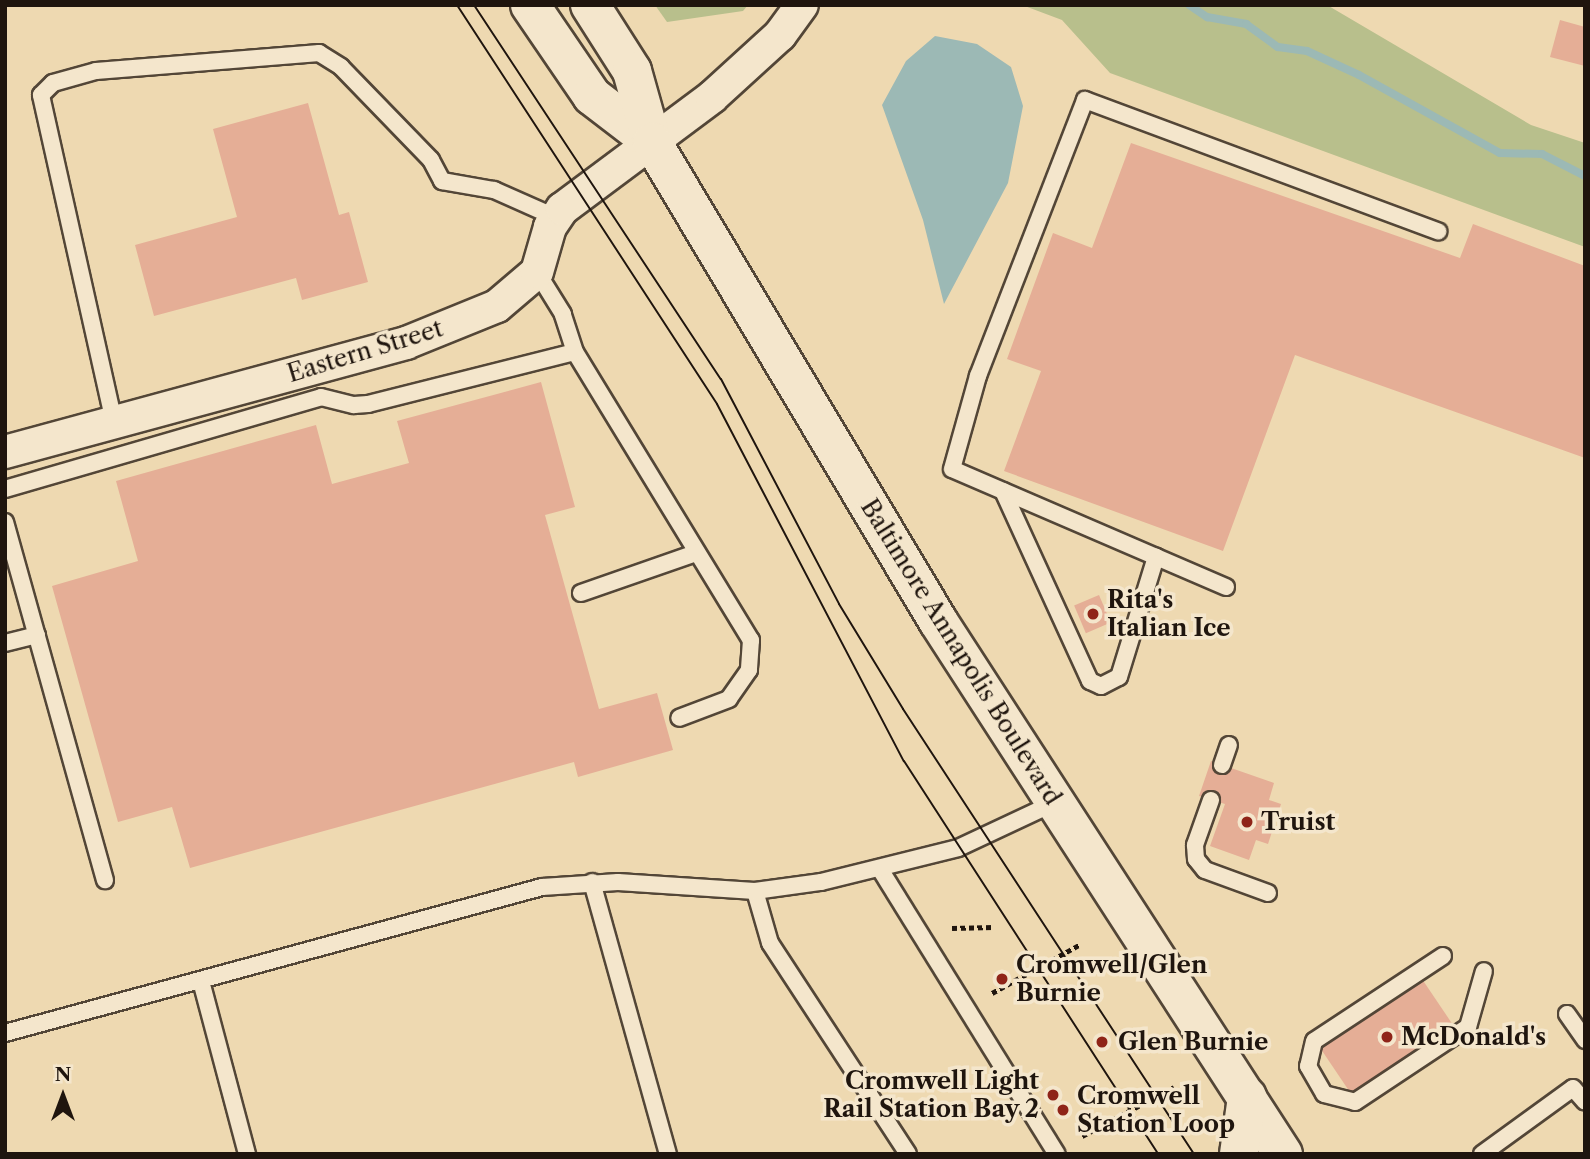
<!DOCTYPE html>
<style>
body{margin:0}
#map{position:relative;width:1590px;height:1159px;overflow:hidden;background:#eed9b1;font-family:"Libre Caslon Text",serif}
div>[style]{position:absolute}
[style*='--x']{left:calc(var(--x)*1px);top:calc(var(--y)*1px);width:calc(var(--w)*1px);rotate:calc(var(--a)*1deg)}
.green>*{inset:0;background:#b8bf8c}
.water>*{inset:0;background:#9cb9b5}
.stream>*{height:8px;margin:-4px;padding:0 4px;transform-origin:4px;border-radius:4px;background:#9cb9b5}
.building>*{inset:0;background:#e5ae96;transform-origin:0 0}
.path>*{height:4.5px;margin-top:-2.25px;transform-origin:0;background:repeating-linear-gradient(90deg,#1f150e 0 5px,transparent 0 8.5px)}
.roads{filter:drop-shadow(2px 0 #534637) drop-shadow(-2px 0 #534637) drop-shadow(0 2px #534637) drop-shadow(0 -2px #534637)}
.service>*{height:16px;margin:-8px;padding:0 8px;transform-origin:8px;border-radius:8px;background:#f4e6cc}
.minor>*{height:32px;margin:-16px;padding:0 16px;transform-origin:16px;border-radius:16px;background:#f4e6cc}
.secondary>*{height:38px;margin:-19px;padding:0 19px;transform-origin:19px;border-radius:19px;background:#f4e6cc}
.tram>*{height:2px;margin:-1px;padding:0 1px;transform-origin:1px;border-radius:1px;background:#1f150e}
.dots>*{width:19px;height:19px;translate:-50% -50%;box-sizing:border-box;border:4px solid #f4e6cc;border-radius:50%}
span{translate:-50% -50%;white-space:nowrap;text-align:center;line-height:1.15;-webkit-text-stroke:7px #f4e6cc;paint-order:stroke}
.street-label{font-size:24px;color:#1f150e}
.poi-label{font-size:24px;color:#1f150e;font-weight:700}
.left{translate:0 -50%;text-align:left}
.right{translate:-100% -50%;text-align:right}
.frame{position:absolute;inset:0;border:7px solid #1f150e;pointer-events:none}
.north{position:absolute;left:28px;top:1061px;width:70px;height:70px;-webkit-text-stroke:5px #f4e6cc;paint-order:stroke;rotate:0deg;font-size:19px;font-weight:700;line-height:28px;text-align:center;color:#1f150e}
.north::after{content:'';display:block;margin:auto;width:24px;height:32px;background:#1f150e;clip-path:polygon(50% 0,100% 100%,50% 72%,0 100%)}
</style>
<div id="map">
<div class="green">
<i style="clip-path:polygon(655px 5px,748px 5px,743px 11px,667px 22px)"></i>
<i style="clip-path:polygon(1022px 5px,1327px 5px,1531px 125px,1585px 143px,1585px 247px,1110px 73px,1062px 20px)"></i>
</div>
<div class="water">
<i style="clip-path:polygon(935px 36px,977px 44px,1011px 67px,1023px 106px,1008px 183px,944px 304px,923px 220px,882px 105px,906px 61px)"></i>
</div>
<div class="stream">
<i style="--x:1189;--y:5;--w:22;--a:34"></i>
<i style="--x:1207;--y:17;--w:40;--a:10"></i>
<i style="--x:1246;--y:24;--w:39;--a:36"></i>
<i style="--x:1278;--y:47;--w:29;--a:8"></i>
<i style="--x:1307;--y:51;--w:57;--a:24.8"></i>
<i style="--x:1359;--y:75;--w:161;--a:29"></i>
<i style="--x:1500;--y:153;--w:42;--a:1.4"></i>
<i style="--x:1542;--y:154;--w:48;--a:27.1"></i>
</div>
<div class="building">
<i style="clip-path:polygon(1560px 20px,1585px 27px,1585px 66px,1550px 57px)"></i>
<i style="clip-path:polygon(308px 103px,339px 215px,349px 212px,368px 282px,302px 300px,296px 278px,154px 316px,135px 245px,237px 217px,213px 129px)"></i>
<i style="clip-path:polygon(1131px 143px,1460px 258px,1473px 224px,1585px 266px,1585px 458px,1295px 355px,1223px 551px,1004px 471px,1041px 371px,1007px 359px,1053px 233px,1092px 248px)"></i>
<i style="clip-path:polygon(541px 382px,575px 507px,545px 515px,599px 709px,657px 693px,673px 750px,578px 777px,574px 762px,190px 868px,172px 807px,118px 822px,52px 586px,138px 561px,116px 481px,316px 425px,332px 484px,409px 463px,397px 421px)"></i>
<i style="left:1099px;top:595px;width:30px;height:27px;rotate:67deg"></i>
<i style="clip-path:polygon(1211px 761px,1274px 783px,1269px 800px,1281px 804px,1268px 844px,1256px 840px,1249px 860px,1210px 846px,1225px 804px,1199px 796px)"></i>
<i style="left:1422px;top:979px;width:59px;height:123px;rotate:56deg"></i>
</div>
<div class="path">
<i style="--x:952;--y:928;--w:42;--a:-1.4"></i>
<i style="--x:992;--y:993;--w:99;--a:-28.9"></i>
<i style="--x:1082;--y:1136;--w:104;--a:-28"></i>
</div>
<div class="roads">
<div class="service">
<i style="--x:575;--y:352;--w:338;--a:58.6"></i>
<i style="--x:751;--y:640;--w:30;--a:94"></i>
<i style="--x:749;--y:670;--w:35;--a:125"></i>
<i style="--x:729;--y:699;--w:53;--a:159.2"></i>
<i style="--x:114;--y:422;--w:335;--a:-102.6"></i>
<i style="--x:41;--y:95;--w:17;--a:-45"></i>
<i style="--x:53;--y:83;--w:45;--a:-15.6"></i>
<i style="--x:96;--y:71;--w:224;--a:-4.6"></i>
<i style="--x:319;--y:53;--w:26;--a:32"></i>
<i style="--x:341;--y:67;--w:129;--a:45.9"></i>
<i style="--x:431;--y:160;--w:24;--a:62"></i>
<i style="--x:442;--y:181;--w:53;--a:9.8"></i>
<i style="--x:494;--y:190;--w:67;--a:23.9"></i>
<i style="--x:5;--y:489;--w:329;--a:-16.2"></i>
<i style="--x:321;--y:397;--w:34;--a:14"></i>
<i style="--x:354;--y:405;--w:14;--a:-4"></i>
<i style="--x:368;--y:404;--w:213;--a:-14.1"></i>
<i style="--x:575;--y:352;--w:40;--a:-108"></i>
<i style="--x:563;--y:314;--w:49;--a:-121.8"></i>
<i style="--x:1003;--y:491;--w:209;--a:65.4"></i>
<i style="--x:1090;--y:681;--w:12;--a:24"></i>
<i style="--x:1101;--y:686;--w:20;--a:-27"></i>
<i style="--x:1119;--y:677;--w:126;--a:-72.9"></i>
<i style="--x:5;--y:522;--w:372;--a:74.4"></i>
<i style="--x:1226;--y:587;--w:298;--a:-156.7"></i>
<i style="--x:952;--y:469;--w:97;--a:-74.4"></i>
<i style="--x:978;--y:376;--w:296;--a:-68.8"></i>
<i style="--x:1085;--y:100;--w:377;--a:20.4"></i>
<i style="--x:581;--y:593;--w:122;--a:-19.2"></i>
<i style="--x:5;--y:643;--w:33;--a:-14"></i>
<i style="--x:1222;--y:765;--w:21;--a:-71"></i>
<i style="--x:1211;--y:800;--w:48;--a:109.6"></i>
<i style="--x:1195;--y:845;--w:14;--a:86"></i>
<i style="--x:1196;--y:859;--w:14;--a:51"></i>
<i style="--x:1205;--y:870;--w:67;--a:20.1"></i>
<i style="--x:880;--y:869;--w:335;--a:58.2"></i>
<i style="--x:592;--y:882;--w:282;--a:74.4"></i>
<i style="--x:755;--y:891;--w:54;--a:73.9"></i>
<i style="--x:770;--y:943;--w:252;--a:56.8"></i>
<i style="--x:1443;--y:956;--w:154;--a:146.6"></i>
<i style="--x:1314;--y:1041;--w:26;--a:103"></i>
<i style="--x:1308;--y:1066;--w:32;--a:60"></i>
<i style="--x:1324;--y:1094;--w:32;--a:14"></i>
<i style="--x:1355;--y:1102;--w:136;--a:-33.6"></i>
<i style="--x:1468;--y:1027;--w:58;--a:-74.1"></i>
<i style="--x:201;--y:981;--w:179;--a:75.1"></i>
<i style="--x:1567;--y:1014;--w:32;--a:55"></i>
<i style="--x:5;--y:1033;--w:556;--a:-15.21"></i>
<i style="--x:542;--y:887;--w:76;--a:-3.8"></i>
<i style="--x:618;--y:882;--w:137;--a:3.8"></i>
<i style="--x:755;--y:891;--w:67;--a:-7.8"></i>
<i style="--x:821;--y:882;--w:141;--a:-13.9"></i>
<i style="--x:958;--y:848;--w:106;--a:-25.1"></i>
<i style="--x:1482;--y:1154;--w:112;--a:-36"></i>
<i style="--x:1573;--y:1088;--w:18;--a:49"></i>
</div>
<div class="minor">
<i style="--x:5;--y:452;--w:416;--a:-15.2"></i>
<i style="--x:406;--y:343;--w:98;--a:-22.1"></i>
<i style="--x:497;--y:306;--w:52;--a:-40.4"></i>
<i style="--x:537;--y:272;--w:47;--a:-73.9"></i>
<i style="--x:550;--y:227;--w:22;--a:-56"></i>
<i style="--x:562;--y:209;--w:187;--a:-36.7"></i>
<i style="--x:712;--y:97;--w:92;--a:-42.4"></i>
<i style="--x:780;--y:35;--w:37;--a:-54"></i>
</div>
<div class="secondary">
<i style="--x:530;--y:5;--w:110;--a:55.7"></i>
<i style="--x:592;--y:96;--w:76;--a:37.5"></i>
<i style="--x:590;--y:5;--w:78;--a:57.5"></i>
<i style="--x:632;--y:71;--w:74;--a:74.3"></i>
<i style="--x:652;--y:142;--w:558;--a:59.16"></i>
<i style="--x:938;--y:621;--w:635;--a:57.09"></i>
<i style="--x:1239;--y:1154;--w:58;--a:-82"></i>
</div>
</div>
<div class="tram">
<i style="--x:457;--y:5;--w:476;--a:56.9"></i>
<i style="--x:717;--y:404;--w:403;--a:62.4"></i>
<i style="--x:904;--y:761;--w:468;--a:57.1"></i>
<i style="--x:474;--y:5;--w:448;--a:56.6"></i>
<i style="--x:721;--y:379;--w:254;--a:62.3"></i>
<i style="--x:839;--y:604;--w:123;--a:58.6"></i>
<i style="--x:903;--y:709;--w:532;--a:56.82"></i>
</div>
<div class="dots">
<i style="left:1093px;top:614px;background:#8f2418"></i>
<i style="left:1247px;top:822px;background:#8f2418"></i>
<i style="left:1002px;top:979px;background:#8f2418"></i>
<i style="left:1387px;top:1037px;background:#8f2418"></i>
<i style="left:1102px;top:1042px;background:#8f2418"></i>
<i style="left:1053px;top:1095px;background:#8f2418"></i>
<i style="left:1063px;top:1110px;background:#8f2418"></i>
</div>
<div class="street-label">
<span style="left:365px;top:351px;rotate:-17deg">Eastern Street</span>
<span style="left:961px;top:652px;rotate:58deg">Baltimore Annapolis Boulevard</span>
</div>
<div class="poi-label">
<span class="left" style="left:1107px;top:614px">Rita's<br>Italian Ice</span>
<span class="left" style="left:1261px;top:822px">Truist</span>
<span class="left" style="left:1016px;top:979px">Cromwell/Glen<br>Burnie</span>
<span class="left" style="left:1401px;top:1037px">McDonald's</span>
<span class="left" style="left:1118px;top:1042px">Glen Burnie</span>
<span class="right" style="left:1039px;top:1095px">Cromwell Light<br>Rail Station Bay 2</span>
<span class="left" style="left:1077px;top:1110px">Cromwell<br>Station Loop</span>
</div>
<div class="frame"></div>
<div class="north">N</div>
</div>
